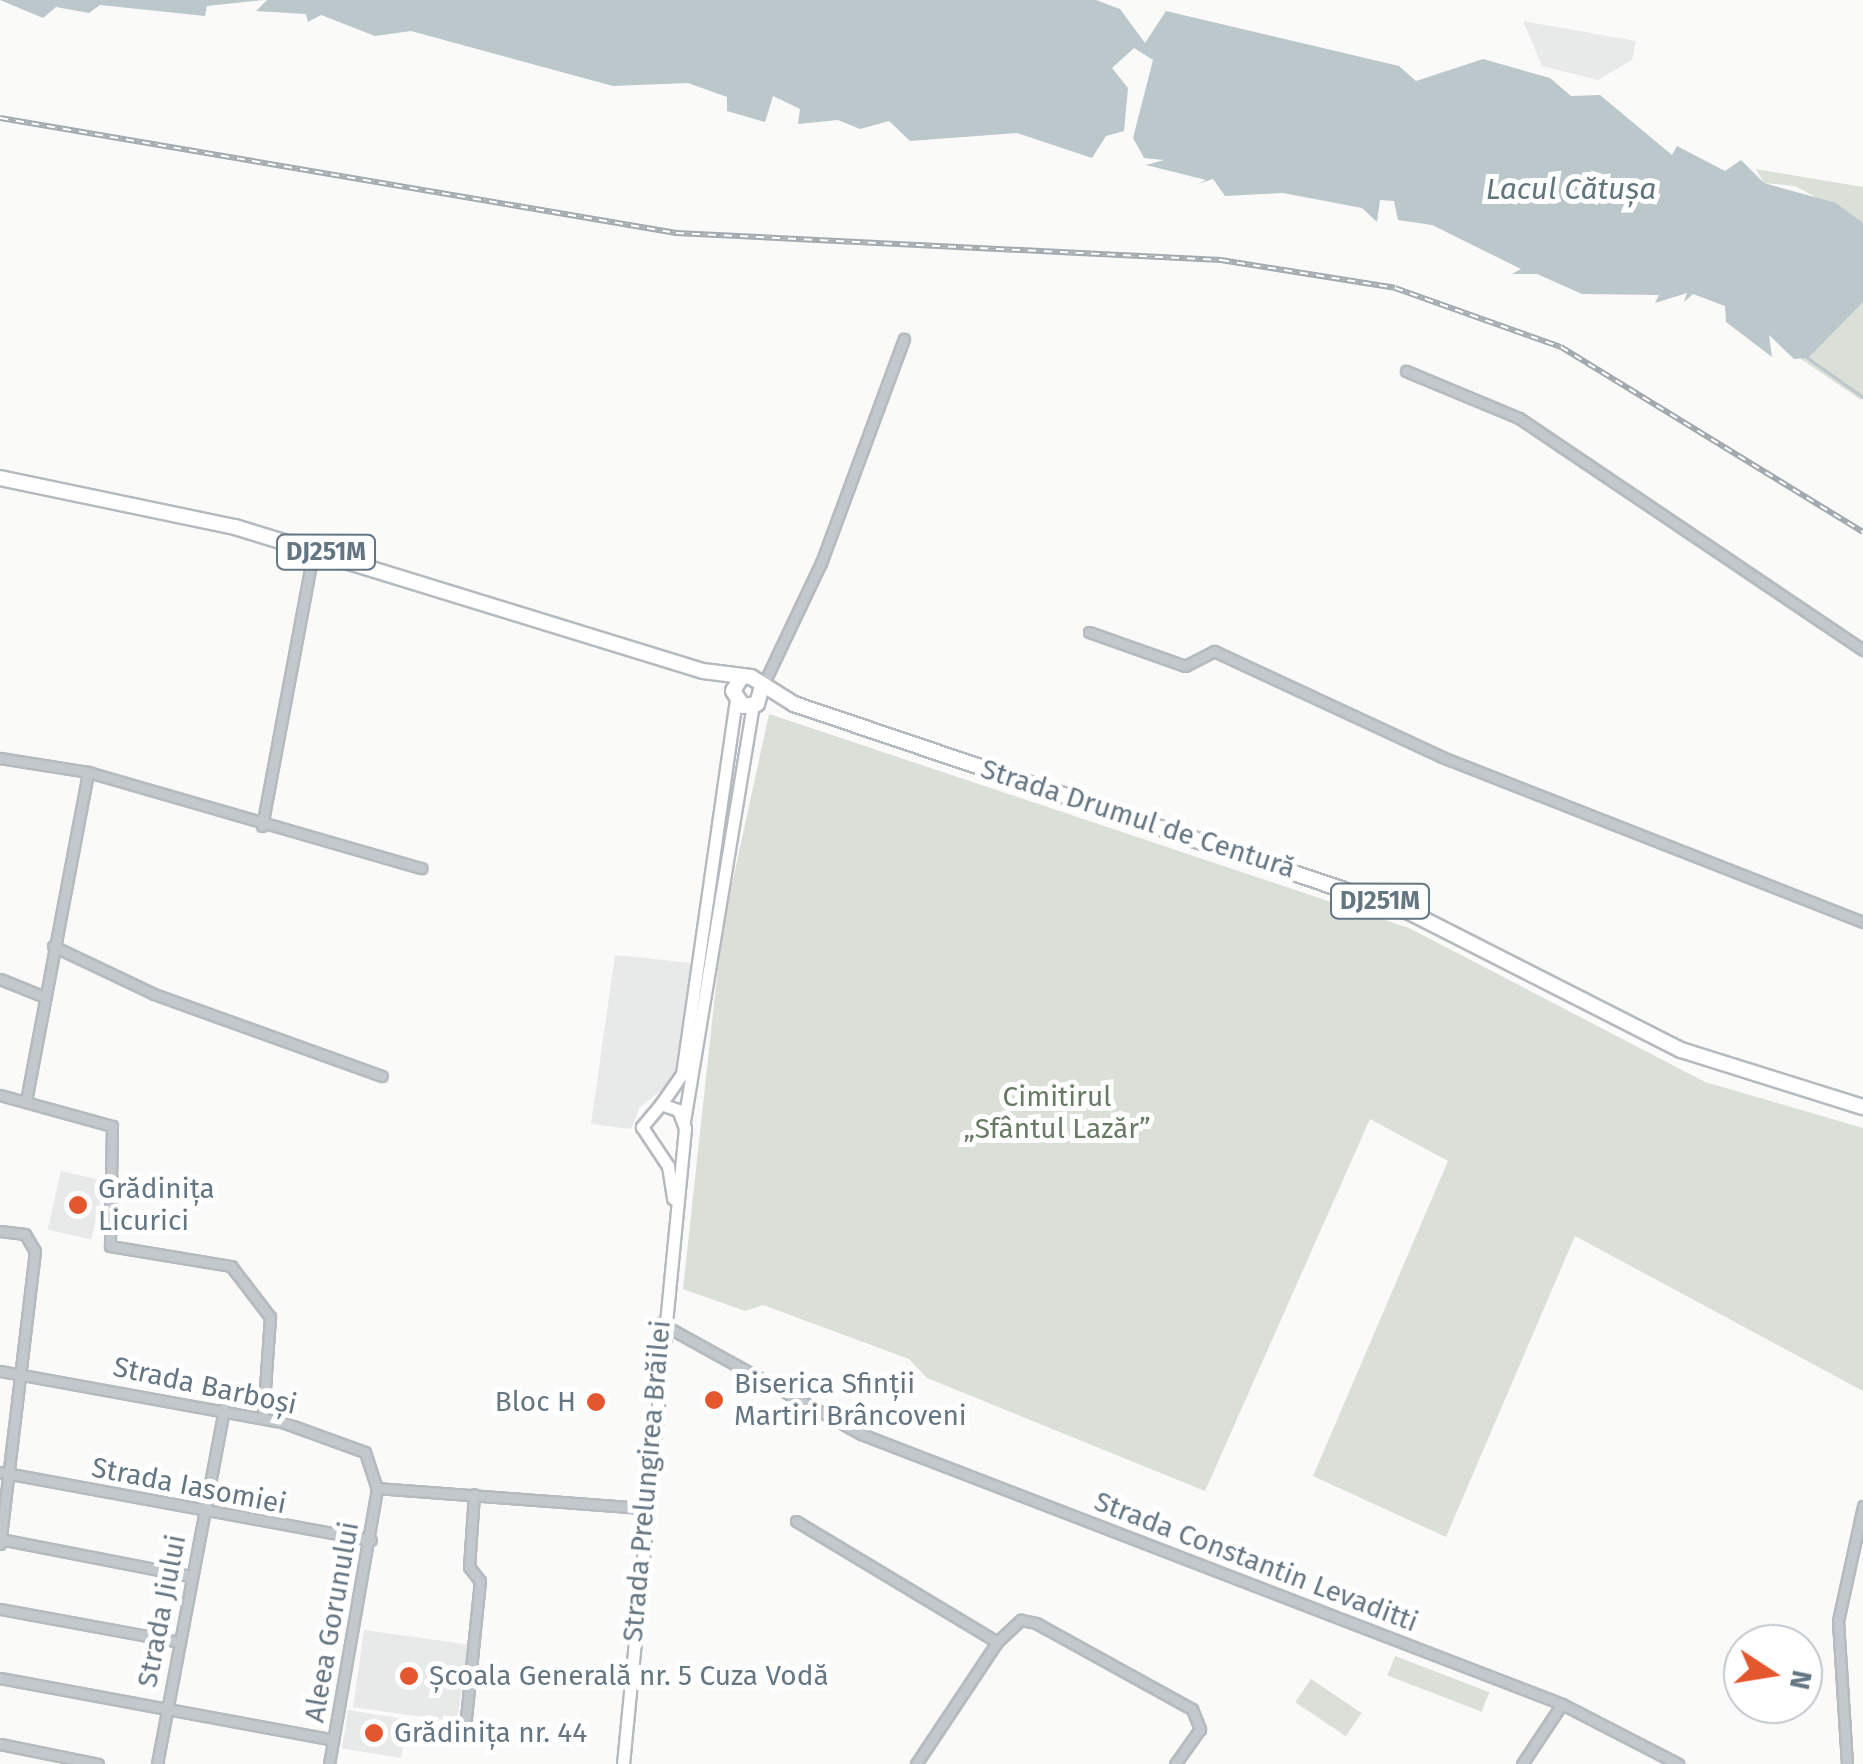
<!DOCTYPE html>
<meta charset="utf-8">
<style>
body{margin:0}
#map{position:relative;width:1863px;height:1764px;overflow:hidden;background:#fafaf8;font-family:"Fira Sans",sans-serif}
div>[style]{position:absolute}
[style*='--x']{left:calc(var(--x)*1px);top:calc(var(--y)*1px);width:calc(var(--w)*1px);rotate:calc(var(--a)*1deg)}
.built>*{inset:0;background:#e8e9e9;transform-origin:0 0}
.green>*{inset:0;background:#dadfd7;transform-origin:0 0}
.water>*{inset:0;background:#bbc7cb}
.stream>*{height:2.5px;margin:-1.25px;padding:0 1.25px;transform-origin:1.25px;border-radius:1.25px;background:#bbc7cb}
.roads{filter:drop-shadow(2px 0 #b5babe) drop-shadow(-2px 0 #b5babe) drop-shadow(0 2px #b5babe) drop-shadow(0 -2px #b5babe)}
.minor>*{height:9px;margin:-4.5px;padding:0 4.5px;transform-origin:4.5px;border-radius:4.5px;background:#c3c8cc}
.major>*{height:11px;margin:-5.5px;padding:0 5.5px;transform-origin:5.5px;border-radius:5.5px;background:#fff}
.highway>*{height:14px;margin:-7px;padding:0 7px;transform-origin:7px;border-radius:7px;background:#fff}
.rail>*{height:6px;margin-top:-3px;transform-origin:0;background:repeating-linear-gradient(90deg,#fff 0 8px,#a2aab0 0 16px);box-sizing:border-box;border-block:2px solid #a2aab0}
.dots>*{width:28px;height:28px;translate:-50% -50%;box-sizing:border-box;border:5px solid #fff;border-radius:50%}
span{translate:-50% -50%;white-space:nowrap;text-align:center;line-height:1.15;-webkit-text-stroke:10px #fff;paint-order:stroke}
.shield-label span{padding:2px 8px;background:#fff;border:2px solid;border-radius:8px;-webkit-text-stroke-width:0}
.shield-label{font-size:25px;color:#657683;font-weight:700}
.street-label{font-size:28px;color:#657683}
.park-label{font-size:28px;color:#687a64}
.poi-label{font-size:28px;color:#657683}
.left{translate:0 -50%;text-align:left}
.right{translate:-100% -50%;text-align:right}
.water-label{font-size:30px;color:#60757c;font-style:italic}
.north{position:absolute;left:1723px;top:1624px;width:100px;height:100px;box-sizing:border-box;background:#fff;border:2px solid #c1c8cd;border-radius:50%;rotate:102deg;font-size:28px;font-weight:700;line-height:40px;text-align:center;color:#657683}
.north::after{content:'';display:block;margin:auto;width:35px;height:45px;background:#e4572e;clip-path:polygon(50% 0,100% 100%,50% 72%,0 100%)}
</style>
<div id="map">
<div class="built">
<i style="clip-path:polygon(1523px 21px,1636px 41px,1632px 60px,1598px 80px,1542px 66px)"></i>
<i style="clip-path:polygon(615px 955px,691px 963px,674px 1080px,640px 1107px,631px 1129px,591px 1124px)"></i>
<i style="left:61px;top:1171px;width:45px;height:60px;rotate:13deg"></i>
<i style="left:364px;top:1630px;width:105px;height:78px;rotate:8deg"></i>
<i style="left:348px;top:1710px;width:60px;height:39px;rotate:9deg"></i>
</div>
<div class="green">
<i style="clip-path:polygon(1756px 169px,1863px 187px,1863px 223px,1795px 186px,1764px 183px)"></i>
<i style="clip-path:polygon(1863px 302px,1863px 398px,1861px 400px,1801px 359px)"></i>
<i style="clip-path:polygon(769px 714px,1409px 928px,1705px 1082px,1863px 1128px,1863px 1391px,1575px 1236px,1446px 1537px,1313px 1476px,1448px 1161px,1370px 1119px,1205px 1491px,927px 1378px,909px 1359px,763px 1305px,745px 1311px,683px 1289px,722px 930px)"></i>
<i style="left:1395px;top:1656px;width:101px;height:21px;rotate:21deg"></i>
<i style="left:1311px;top:1679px;width:61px;height:28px;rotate:34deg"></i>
</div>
<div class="water">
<i style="clip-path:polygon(0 0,264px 0,207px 6px,205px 16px,100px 5px,89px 13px,56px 7px,43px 18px)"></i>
<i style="clip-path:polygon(267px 0,1096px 0,1120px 9px,1145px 43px,1166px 11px,1399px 66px,1416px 81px,1483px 59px,1550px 78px,1571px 96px,1600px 95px,1672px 155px,1677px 146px,1725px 171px,1741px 160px,1764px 183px,1836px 203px,1863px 223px,1863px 302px,1808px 358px,1794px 359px,1769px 335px,1772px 357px,1726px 322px,1725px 306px,1693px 294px,1684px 302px,1687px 293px,1655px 303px,1659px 295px,1582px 294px,1537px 274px,1512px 274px,1521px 269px,1432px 225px,1398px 220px,1394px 201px,1380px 200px,1377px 222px,1362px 208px,1283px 193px,1225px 196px,1213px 179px,1198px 184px,1206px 180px,1146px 165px,1164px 160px,1144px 158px,1133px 138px,1153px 60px,1134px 48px,1112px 68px,1128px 88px,1124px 131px,1106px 136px,1092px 158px,1017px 133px,910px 141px,889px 121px,860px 129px,838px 120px,798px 124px,800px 109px,773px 96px,765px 122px,727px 111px,727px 97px,688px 83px,613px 86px,411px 31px,375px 36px,321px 15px,308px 22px,306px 14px,256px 11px)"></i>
</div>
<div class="stream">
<i style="--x:1808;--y:358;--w:67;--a:35.3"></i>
</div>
<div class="roads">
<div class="minor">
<i style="--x:1406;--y:371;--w:122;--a:22.6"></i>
<i style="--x:1519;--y:418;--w:415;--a:34"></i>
<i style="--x:1089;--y:632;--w:102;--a:19.5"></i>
<i style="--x:1185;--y:666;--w:33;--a:-27"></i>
<i style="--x:1214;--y:651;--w:251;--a:24.9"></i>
<i style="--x:1442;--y:757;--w:452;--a:21.4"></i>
<i style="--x:762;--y:687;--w:137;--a:-64.6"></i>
<i style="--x:821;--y:563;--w:239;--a:-69.7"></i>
<i style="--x:0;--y:758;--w:89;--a:9"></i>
<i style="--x:88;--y:772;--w:347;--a:16.1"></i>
<i style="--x:262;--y:826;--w:282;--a:-79.4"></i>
<i style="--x:53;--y:946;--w:112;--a:25.4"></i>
<i style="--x:154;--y:994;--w:242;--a:19.8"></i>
<i style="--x:0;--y:979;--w:48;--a:21.8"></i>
<i style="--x:0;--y:1095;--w:116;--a:15.5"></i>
<i style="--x:112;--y:1126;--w:120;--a:91"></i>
<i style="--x:110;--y:1246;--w:123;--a:9.4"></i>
<i style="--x:231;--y:1266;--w:64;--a:52.6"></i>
<i style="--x:270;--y:1317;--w:100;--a:94"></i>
<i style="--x:26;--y:1101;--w:335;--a:-79.3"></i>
<i style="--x:0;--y:1231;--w:25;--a:7"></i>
<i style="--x:25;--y:1234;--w:20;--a:60"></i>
<i style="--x:35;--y:1251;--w:295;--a:96.8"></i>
<i style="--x:660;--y:1323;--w:230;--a:28.9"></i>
<i style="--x:861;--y:1434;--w:751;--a:21.06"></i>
<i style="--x:1562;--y:1704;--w:131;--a:27.3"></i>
<i style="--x:0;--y:1371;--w:287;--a:10.3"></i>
<i style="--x:282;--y:1422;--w:88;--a:19.9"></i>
<i style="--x:365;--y:1452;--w:38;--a:72"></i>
<i style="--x:377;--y:1488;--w:268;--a:4.3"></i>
<i style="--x:0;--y:1472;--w:377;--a:10.4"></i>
<i style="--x:796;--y:1521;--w:235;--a:31"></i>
<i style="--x:997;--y:1642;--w:33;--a:-43"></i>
<i style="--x:1021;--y:1620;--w:15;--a:11"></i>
<i style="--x:1036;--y:1623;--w:178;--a:28.9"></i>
<i style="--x:1192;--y:1709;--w:22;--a:68"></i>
<i style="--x:1200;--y:1729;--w:43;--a:125.5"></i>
<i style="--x:0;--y:1539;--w:195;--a:11"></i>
<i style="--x:0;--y:1609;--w:182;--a:10.4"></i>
<i style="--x:0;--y:1678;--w:339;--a:10.5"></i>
<i style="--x:466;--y:1718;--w:138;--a:-84.2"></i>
<i style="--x:480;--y:1581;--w:18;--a:-128"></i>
<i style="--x:469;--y:1567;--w:73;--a:-86.1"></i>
<i style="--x:0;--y:1744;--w:100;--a:11.5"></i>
<i style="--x:157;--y:1764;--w:362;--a:-79.3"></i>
<i style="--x:329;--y:1764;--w:280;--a:-80.1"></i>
<i style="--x:916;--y:1764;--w:146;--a:-56.4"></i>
<i style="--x:1522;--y:1764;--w:72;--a:-56.3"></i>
<i style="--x:1847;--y:1764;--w:143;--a:-93.6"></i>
<i style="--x:1838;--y:1621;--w:118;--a:-77.7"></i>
</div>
<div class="major">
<i style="--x:661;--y:1104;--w:37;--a:-55"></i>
<i style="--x:682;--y:1074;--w:378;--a:-81.8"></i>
<i style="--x:684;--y:1121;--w:421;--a:-80.6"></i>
<i style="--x:623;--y:1764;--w:639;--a:-84.43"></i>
<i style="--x:685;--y:1128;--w:19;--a:-111"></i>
<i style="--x:678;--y:1110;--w:18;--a:-161"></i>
<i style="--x:661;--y:1104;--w:30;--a:130"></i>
<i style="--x:642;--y:1127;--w:47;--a:56.3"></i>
<i style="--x:668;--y:1166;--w:33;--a:81"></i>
</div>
<div class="highway">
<i style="--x:0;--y:478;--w:240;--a:11.8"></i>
<i style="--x:235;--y:527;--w:490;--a:17.1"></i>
<i style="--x:703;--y:671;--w:48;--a:7.1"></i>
<i style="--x:751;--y:677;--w:51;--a:32.1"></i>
<i style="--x:794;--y:704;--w:649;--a:18.69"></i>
<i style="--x:1409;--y:912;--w:305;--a:26.9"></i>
<i style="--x:1681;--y:1050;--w:191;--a:17.4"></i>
<i style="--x:741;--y:678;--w:15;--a:122"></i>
<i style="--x:733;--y:691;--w:18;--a:56"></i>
<i style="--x:743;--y:706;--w:14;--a:-8"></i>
<i style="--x:757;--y:704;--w:18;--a:-74"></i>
</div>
</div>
<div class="rail">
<i style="--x:0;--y:118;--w:686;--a:9.65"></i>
<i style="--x:676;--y:233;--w:546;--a:2.84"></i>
<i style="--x:1221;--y:260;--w:176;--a:9.1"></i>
<i style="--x:1395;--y:288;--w:176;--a:19.6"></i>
<i style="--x:1561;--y:347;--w:354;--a:31.5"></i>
</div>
<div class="dots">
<i style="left:78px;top:1205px;background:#e4572e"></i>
<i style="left:714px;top:1400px;background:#e4572e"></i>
<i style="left:596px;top:1402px;background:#e4572e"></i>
<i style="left:409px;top:1676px;background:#e4572e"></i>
<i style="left:374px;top:1733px;background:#e4572e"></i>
</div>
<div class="shield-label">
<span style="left:326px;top:552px">DJ251M</span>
<span style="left:1380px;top:901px">DJ251M</span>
</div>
<div class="street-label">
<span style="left:1138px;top:819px;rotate:18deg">Strada Drumul de Centură</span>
<span style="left:205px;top:1386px;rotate:12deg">Strada Barboși</span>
<span style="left:647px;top:1481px;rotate:-85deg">Strada Prelungirea Brăilei</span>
<span style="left:189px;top:1486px;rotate:11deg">Strada Iasomiei</span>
<span style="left:1256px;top:1562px;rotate:21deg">Strada Constantin Levaditti</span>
<span style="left:162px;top:1611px;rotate:-79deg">Strada Jiului</span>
<span style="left:332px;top:1622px;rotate:-80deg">Aleea Gorunului</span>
</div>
<div class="park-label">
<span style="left:1057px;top:1113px">Cimitirul<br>„Sfântul Lazăr”</span>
</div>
<div class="poi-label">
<span class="left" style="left:98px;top:1205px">Grădinița<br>Licurici</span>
<span class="left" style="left:734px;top:1400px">Biserica Sfinții<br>Martiri Brâncoveni</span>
<span class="right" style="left:576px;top:1402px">Bloc H</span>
<span class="left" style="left:429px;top:1676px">Școala Generală nr. 5 Cuza Vodă</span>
<span class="left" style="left:394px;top:1733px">Grădinița nr. 44</span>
</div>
<div class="water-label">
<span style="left:1571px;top:189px">Lacul Cătușa</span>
</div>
<div class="north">N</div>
</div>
